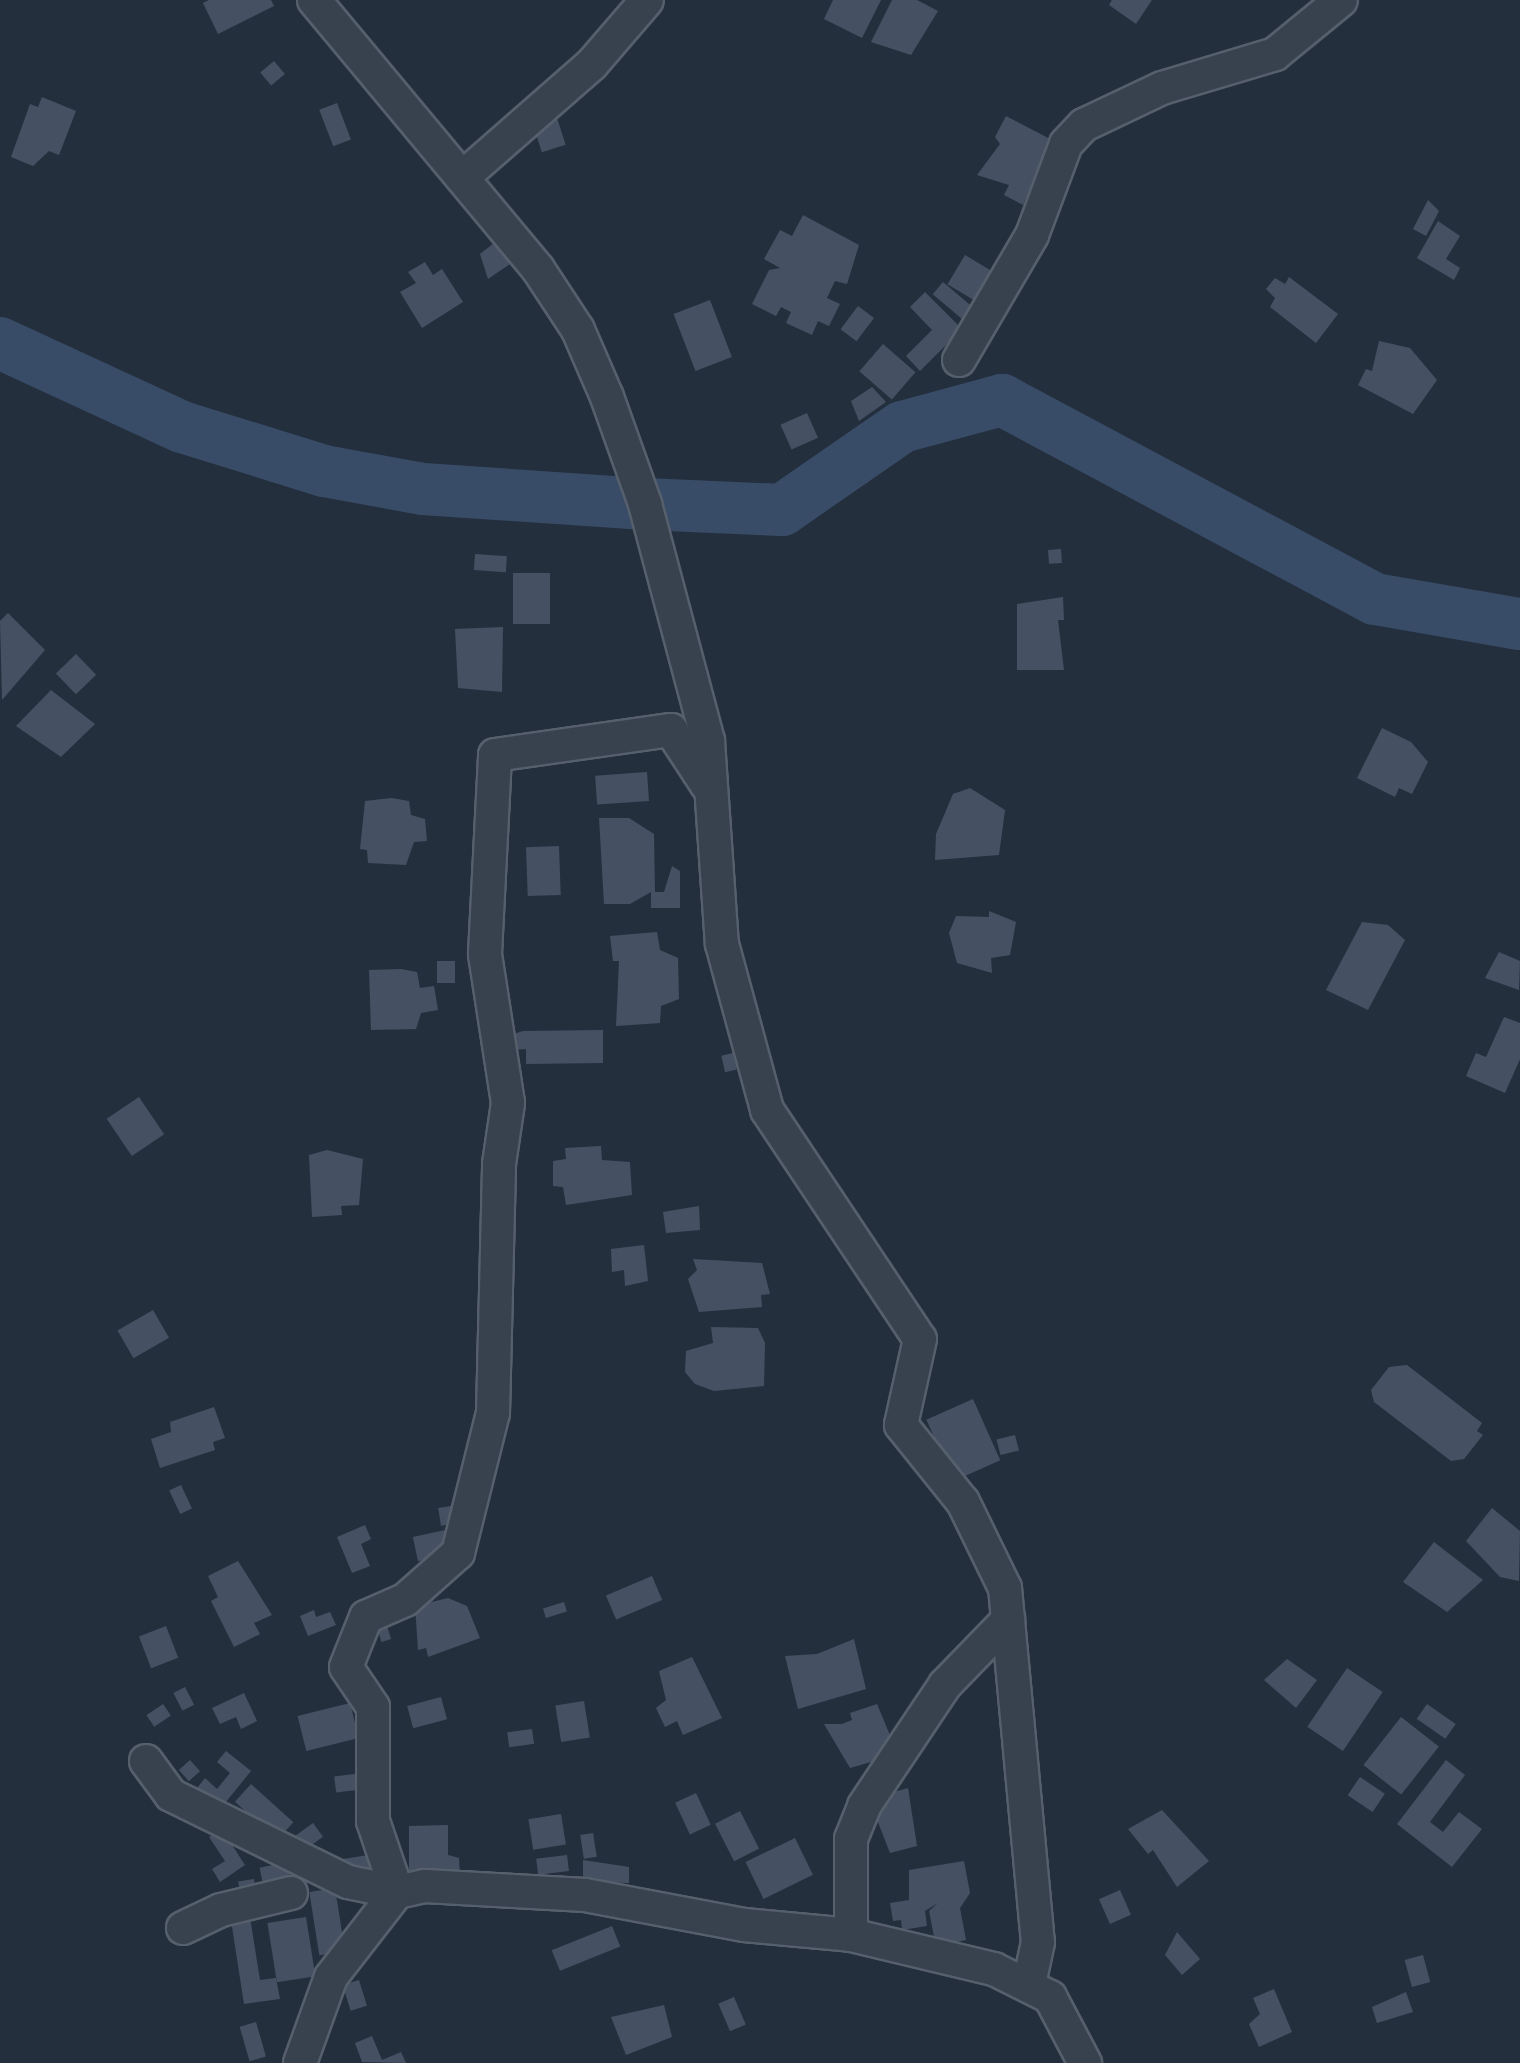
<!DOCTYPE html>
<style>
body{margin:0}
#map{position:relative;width:1520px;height:2063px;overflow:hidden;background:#242f3e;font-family:"Fira Sans",sans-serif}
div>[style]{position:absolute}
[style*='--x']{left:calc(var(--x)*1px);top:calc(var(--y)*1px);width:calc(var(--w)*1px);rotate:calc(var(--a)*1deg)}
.river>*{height:52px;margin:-26px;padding:0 26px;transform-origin:26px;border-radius:26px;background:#394c67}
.building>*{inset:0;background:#455162;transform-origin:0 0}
.roads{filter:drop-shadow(2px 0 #565f6c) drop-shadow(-2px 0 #565f6c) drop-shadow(0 2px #565f6c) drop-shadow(0 -2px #565f6c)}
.street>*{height:32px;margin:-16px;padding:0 16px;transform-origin:16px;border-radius:16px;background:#38414e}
span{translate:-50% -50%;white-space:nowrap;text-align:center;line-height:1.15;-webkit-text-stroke:6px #1d2633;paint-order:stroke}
</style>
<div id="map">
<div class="river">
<i style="--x:0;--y:343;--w:200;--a:24.8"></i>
<i style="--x:182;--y:427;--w:149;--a:17.2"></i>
<i style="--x:324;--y:471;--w:101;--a:10.3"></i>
<i style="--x:423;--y:489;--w:223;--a:3.9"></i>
<i style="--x:645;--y:504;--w:137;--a:2.5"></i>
<i style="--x:782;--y:510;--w:146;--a:-34.7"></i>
<i style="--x:902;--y:427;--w:104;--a:-15.1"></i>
<i style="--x:1002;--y:400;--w:423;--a:28.1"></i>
<i style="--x:1375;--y:599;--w:147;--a:9.8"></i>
</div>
<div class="building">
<i style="clip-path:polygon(209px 0,271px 0,274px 6px,218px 34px,203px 3px)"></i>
<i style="clip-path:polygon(833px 0,881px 0,862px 38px,824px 19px)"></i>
<i style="clip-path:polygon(892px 0,917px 0,938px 11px,911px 55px,871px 42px)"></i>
<i style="clip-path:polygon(1112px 0,1152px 0,1136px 24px,1109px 5px)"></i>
<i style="left:274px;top:61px;width:17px;height:18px;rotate:50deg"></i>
<i style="clip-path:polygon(42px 97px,76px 111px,59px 155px,49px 151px,33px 166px,11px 157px,30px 104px,38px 107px)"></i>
<i style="left:337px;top:103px;width:39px;height:19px;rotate:69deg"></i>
<i style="clip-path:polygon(1006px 116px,1052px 140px,1023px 205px,1004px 195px,1009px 185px,977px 175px,1000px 144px,995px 137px)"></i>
<i style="left:557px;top:118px;width:28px;height:25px;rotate:72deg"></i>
<i style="clip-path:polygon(1428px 200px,1439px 211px,1426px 236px,1413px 229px)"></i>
<i style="clip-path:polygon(803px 215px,859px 245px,847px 284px,835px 281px,827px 298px,840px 304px,829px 326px,818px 321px,812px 335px,786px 323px,791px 312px,781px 307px,776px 316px,752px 304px,769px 270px,780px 268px,764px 259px,780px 230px,792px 236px)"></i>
<i style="clip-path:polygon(1438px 221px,1460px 236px,1446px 259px,1460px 268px,1454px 280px,1417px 258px)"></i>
<i style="clip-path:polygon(494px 243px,510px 264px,488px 279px,480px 254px)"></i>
<i style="left:965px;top:255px;width:37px;height:34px;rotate:31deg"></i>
<i style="clip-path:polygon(425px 262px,433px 275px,442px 269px,463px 302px,422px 328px,400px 292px,416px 283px,408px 272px)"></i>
<i style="clip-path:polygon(1289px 277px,1338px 314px,1316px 343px,1270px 307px,1275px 298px,1266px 289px,1275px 278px,1285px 284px)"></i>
<i style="left:943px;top:282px;width:45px;height:16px;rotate:40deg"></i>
<i style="clip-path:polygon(925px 292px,962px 329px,920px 371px,906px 356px,932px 330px,910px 307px)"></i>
<i style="left:710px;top:300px;width:61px;height:39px;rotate:69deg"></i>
<i style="left:858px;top:306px;width:20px;height:29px;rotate:37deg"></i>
<i style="clip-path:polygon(1379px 341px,1410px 348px,1437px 380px,1413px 414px,1358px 385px,1366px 369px,1372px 371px)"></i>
<i style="left:883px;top:344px;width:43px;height:36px;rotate:41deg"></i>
<i style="clip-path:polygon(872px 387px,886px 402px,859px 421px,851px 401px)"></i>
<i style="left:807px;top:413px;width:27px;height:29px;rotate:66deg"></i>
<i style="left:1061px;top:549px;width:14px;height:13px;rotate:86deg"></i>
<i style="left:475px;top:554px;width:32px;height:16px;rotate:4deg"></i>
<i style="left:513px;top:573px;width:37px;height:51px"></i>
<i style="clip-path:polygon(1063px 597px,1064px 620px,1058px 620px,1064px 670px,1017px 670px,1017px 604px)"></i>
<i style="clip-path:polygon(8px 613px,45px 650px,2px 700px,0 621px)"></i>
<i style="clip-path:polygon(503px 627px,502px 692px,458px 688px,455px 629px)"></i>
<i style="left:76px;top:654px;width:29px;height:28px;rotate:46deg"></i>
<i style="clip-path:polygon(51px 690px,95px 724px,61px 757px,16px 726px)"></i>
<i style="clip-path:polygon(1382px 728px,1411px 742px,1428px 762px,1412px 794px,1399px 788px,1395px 797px,1357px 778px)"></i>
<i style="left:647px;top:772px;width:29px;height:52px;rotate:86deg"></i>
<i style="clip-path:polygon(970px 788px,1005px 810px,999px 855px,935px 860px,936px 834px,953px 794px)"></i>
<i style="clip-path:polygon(391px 798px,409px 801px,411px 815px,425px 819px,427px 841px,414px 842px,406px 865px,368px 863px,367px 850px,360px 849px,365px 801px)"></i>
<i style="clip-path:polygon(599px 818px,629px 818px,654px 834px,655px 892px,664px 892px,672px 866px,680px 871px,680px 908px,651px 908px,651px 892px,630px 904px,604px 904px)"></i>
<i style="left:559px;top:846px;width:49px;height:33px;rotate:88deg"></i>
<i style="clip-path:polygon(989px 911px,1016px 922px,1010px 955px,991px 958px,992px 973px,957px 963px,949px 933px,956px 916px,989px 917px)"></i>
<i style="clip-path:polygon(1362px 922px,1388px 925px,1405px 940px,1368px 1010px,1326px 990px)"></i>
<i style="clip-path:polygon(657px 932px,660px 950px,678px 958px,679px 999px,661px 1006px,660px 1023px,616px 1026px,619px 961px,613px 961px,610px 936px)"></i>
<i style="clip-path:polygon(1499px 952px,1520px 961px,1519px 990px,1485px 978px)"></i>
<i style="left:437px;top:961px;width:18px;height:22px"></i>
<i style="clip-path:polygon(401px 969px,417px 972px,420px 988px,434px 986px,438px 1010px,421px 1013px,416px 1029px,371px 1030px,369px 970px)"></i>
<i style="clip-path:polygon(1504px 1017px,1520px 1023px,1520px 1059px,1505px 1093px,1466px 1076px,1476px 1053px,1486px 1057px)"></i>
<i style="clip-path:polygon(603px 1030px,603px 1063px,526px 1064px,526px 1049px,514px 1050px,514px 1034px,523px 1031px)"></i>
<i style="left:733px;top:1053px;width:17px;height:12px;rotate:77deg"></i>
<i style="left:139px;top:1097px;width:45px;height:39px;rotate:56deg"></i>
<i style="clip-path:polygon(601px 1146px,602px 1160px,630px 1162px,632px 1195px,566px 1205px,563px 1187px,553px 1186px,553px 1161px,566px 1159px,565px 1148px)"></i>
<i style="clip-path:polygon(327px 1150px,363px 1159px,359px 1205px,341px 1206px,342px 1215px,312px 1217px,309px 1155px)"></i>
<i style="clip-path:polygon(699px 1206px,700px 1230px,666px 1233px,663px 1212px)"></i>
<i style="clip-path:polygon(644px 1245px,648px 1281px,625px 1286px,624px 1270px,612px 1272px,611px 1249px)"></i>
<i style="clip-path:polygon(693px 1259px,762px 1263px,770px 1294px,761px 1295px,762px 1307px,699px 1312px,688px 1279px,697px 1270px)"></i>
<i style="left:153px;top:1310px;width:32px;height:41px;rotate:60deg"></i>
<i style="clip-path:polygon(711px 1327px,758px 1328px,765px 1343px,764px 1386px,714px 1391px,695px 1384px,685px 1372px,686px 1351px,713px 1343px)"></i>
<i style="clip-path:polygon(1407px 1365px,1482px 1423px,1477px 1431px,1483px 1435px,1464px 1459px,1451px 1461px,1374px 1402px,1371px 1390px,1389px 1367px)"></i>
<i style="left:973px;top:1399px;width:67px;height:51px;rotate:66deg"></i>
<i style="clip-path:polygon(214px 1407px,225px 1438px,213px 1442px,215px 1450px,160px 1468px,151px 1439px,171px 1432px,170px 1422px)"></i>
<i style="left:1015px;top:1435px;width:16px;height:19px;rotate:76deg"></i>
<i style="left:181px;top:1485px;width:26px;height:13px;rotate:65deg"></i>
<i style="left:451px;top:1506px;width:18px;height:13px;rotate:81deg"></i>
<i style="clip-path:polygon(1492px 1508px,1520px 1531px,1519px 1581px,1500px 1577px,1466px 1541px)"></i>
<i style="clip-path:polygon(365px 1525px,371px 1539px,361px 1544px,370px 1566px,352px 1573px,337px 1537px)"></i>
<i style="left:450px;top:1529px;width:25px;height:38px;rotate:78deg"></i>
<i style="clip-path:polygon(1434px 1542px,1483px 1580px,1447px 1612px,1403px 1582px)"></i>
<i style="clip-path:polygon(238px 1561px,272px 1615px,254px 1623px,260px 1634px,234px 1647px,211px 1601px,218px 1597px,208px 1576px)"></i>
<i style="left:652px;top:1576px;width:26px;height:50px;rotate:67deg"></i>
<i style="clip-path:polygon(448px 1598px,467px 1606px,480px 1638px,428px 1657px,426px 1648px,418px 1650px,415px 1606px)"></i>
<i style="left:564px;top:1602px;width:10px;height:22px;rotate:73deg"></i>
<i style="clip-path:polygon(314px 1610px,316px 1617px,330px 1612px,336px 1625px,308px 1636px,300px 1616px)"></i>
<i style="left:384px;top:1616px;width:24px;height:10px;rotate:73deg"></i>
<i style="left:166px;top:1626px;width:34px;height:29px;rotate:69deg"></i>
<i style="clip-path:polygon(854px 1639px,866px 1689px,798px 1709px,785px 1656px,817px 1654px)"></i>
<i style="clip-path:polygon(692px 1657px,722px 1718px,683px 1735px,677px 1721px,665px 1727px,656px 1708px,666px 1700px,659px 1671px)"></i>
<i style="clip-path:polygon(1287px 1659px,1317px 1680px,1296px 1708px,1264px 1680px)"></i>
<i style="left:1347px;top:1668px;width:43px;height:71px;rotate:34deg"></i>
<i style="left:185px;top:1687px;width:20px;height:13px;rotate:63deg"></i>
<i style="clip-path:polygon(244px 1693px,257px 1721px,241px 1729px,236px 1717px,220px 1724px,212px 1708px)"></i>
<i style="left:441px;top:1697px;width:23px;height:35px;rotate:75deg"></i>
<i style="left:584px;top:1701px;width:37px;height:29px;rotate:81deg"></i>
<i style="left:350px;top:1703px;width:36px;height:54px;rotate:76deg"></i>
<i style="left:163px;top:1704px;width:14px;height:20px;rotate:56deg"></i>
<i style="clip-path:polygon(877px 1704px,892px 1740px,883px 1744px,885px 1758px,850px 1768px,824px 1724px,842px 1724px,852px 1720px,850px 1713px)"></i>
<i style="left:1427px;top:1704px;width:35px;height:18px;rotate:35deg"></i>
<i style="left:1401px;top:1717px;width:48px;height:61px;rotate:38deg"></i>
<i style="left:532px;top:1729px;width:15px;height:25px;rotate:82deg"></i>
<i style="clip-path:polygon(226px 1751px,251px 1771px,217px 1813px,193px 1793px,205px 1778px,217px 1789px,230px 1773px,217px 1762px)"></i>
<i style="left:190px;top:1760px;width:15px;height:15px;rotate:48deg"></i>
<i style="clip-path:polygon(1446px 1760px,1465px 1775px,1430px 1822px,1443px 1832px,1459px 1812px,1482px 1829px,1452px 1867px,1397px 1824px)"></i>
<i style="left:363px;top:1773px;width:16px;height:29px;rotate:83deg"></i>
<i style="left:1360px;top:1777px;width:30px;height:22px;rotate:34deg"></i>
<i style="left:251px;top:1784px;width:57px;height:24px;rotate:42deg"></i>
<i style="clip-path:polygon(908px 1788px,917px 1846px,890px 1853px,869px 1799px)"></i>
<i style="left:696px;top:1793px;width:35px;height:23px;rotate:65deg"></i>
<i style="clip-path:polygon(1162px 1810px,1209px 1861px,1177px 1887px,1153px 1850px,1148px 1854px,1128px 1829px)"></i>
<i style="left:740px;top:1811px;width:42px;height:28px;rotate:63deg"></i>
<i style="left:561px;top:1814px;width:31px;height:33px;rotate:81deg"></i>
<i style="left:313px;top:1823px;width:17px;height:29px;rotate:54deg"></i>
<i style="clip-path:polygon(448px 1825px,448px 1855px,459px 1858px,460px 1876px,409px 1877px,409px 1826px)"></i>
<i style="clip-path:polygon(221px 1828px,245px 1865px,220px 1882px,212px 1869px,225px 1861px,209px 1837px)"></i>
<i style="left:593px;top:1833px;width:24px;height:13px;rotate:81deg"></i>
<i style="left:795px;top:1838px;width:41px;height:55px;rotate:64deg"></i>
<i style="left:375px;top:1854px;width:19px;height:34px;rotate:81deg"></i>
<i style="left:567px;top:1855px;width:16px;height:31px;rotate:83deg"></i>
<i style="clip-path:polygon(583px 1860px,629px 1867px,629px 1883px,583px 1882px)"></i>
<i style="clip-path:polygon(964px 1861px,970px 1893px,960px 1908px,966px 1940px,936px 1947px,929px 1911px,938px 1903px,925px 1911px,927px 1926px,902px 1930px,901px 1920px,893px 1921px,890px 1903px,909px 1900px,909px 1870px)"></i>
<i style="left:287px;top:1862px;width:25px;height:28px;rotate:78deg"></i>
<i style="left:254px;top:1879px;width:12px;height:16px;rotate:81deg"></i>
<i style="left:335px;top:1888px;width:64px;height:26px;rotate:81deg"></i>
<i style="left:1120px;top:1890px;width:27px;height:23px;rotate:66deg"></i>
<i style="clip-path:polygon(249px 1911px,260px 1980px,276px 1978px,280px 1999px,244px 2004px,230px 1914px)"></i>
<i style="left:306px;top:1917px;width:60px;height:39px;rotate:81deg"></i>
<i style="left:612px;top:1926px;width:22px;height:65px;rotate:68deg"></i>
<i style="clip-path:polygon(1177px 1932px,1200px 1959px,1182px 1975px,1165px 1955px)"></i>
<i style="left:1423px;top:1955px;width:28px;height:19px;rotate:75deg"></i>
<i style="left:359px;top:1980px;width:27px;height:17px;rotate:73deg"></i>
<i style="clip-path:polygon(1274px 1989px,1292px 2032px,1259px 2047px,1249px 2024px,1260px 2014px,1253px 1998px)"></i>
<i style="clip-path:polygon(1406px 1992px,1413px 2012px,1377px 2023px,1372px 2007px)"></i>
<i style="left:734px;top:1997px;width:30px;height:17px;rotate:67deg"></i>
<i style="clip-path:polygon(664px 2005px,672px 2037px,626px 2055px,611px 2017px)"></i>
<i style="left:256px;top:2022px;width:36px;height:17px;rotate:74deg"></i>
<i style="clip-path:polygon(372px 2036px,382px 2060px,401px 2052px,406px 2063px,362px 2062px,355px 2043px)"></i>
</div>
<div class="roads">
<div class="street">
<i style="--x:314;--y:0;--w:350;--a:50.2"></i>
<i style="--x:538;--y:269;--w:73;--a:56.7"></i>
<i style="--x:578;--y:330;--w:73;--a:66.6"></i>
<i style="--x:607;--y:397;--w:114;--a:70.4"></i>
<i style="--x:645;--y:504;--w:245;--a:75.1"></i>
<i style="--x:708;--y:741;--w:203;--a:86.1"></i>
<i style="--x:722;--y:944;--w:172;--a:74.8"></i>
<i style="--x:767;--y:1110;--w:275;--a:56.3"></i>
<i style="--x:920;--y:1339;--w:88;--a:102.5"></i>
<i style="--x:901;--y:1425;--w:99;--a:51.2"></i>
<i style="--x:963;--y:1502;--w:96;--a:64"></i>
<i style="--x:1005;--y:1588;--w:356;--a:84.7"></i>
<i style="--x:1038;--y:1942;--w:40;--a:102"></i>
<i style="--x:463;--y:177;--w:171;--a:-41.2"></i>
<i style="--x:592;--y:64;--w:84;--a:-49.3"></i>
<i style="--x:959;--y:360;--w:145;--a:-59.7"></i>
<i style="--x:1032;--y:235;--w:97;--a:-69.5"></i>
<i style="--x:1066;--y:144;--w:26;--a:-47"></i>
<i style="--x:1084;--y:125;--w:86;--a:-25.4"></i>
<i style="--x:1162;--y:88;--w:118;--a:-16.7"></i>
<i style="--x:1275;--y:54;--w:85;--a:-39.3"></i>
<i style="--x:146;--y:1761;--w:42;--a:53.7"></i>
<i style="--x:171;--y:1795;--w:197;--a:26.2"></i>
<i style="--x:348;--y:1882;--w:50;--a:11.5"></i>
<i style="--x:397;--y:1892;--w:29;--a:-12"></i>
<i style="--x:425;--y:1886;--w:160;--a:3.2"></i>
<i style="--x:585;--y:1895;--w:162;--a:10.7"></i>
<i style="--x:744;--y:1925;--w:107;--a:5.3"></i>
<i style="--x:851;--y:1935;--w:147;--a:13.4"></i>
<i style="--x:994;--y:1969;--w:63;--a:26.6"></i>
<i style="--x:1050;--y:1997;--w:75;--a:62.1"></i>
<i style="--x:183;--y:1928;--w:42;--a:-25.3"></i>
<i style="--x:221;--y:1910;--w:72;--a:-13.7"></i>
<i style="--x:851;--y:1935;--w:96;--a:-90"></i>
<i style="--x:851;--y:1839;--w:35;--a:-68"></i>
<i style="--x:864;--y:1806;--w:146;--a:-56.2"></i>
<i style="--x:945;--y:1685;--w:91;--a:-45.9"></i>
<i style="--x:300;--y:2063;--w:91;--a:-70.2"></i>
<i style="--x:331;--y:1977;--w:108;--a:-52.2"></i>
<i style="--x:397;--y:1892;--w:75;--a:-108.7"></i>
<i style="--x:373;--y:1821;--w:114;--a:-90"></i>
<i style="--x:373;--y:1707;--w:48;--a:-124"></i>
<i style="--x:346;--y:1667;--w:54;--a:-68.2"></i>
<i style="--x:366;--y:1617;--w:43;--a:-23.6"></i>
<i style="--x:405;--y:1600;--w:71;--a:-41.6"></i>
<i style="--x:458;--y:1553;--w:144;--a:-76"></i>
<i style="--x:493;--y:1413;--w:249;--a:-88.6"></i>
<i style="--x:499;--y:1164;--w:62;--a:-81.6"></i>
<i style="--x:508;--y:1103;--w:151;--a:-98.8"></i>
<i style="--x:485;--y:954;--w:199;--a:-87.1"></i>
<i style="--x:495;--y:755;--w:178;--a:-8.1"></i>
<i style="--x:671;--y:730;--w:66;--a:56.8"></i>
</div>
</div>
</div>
